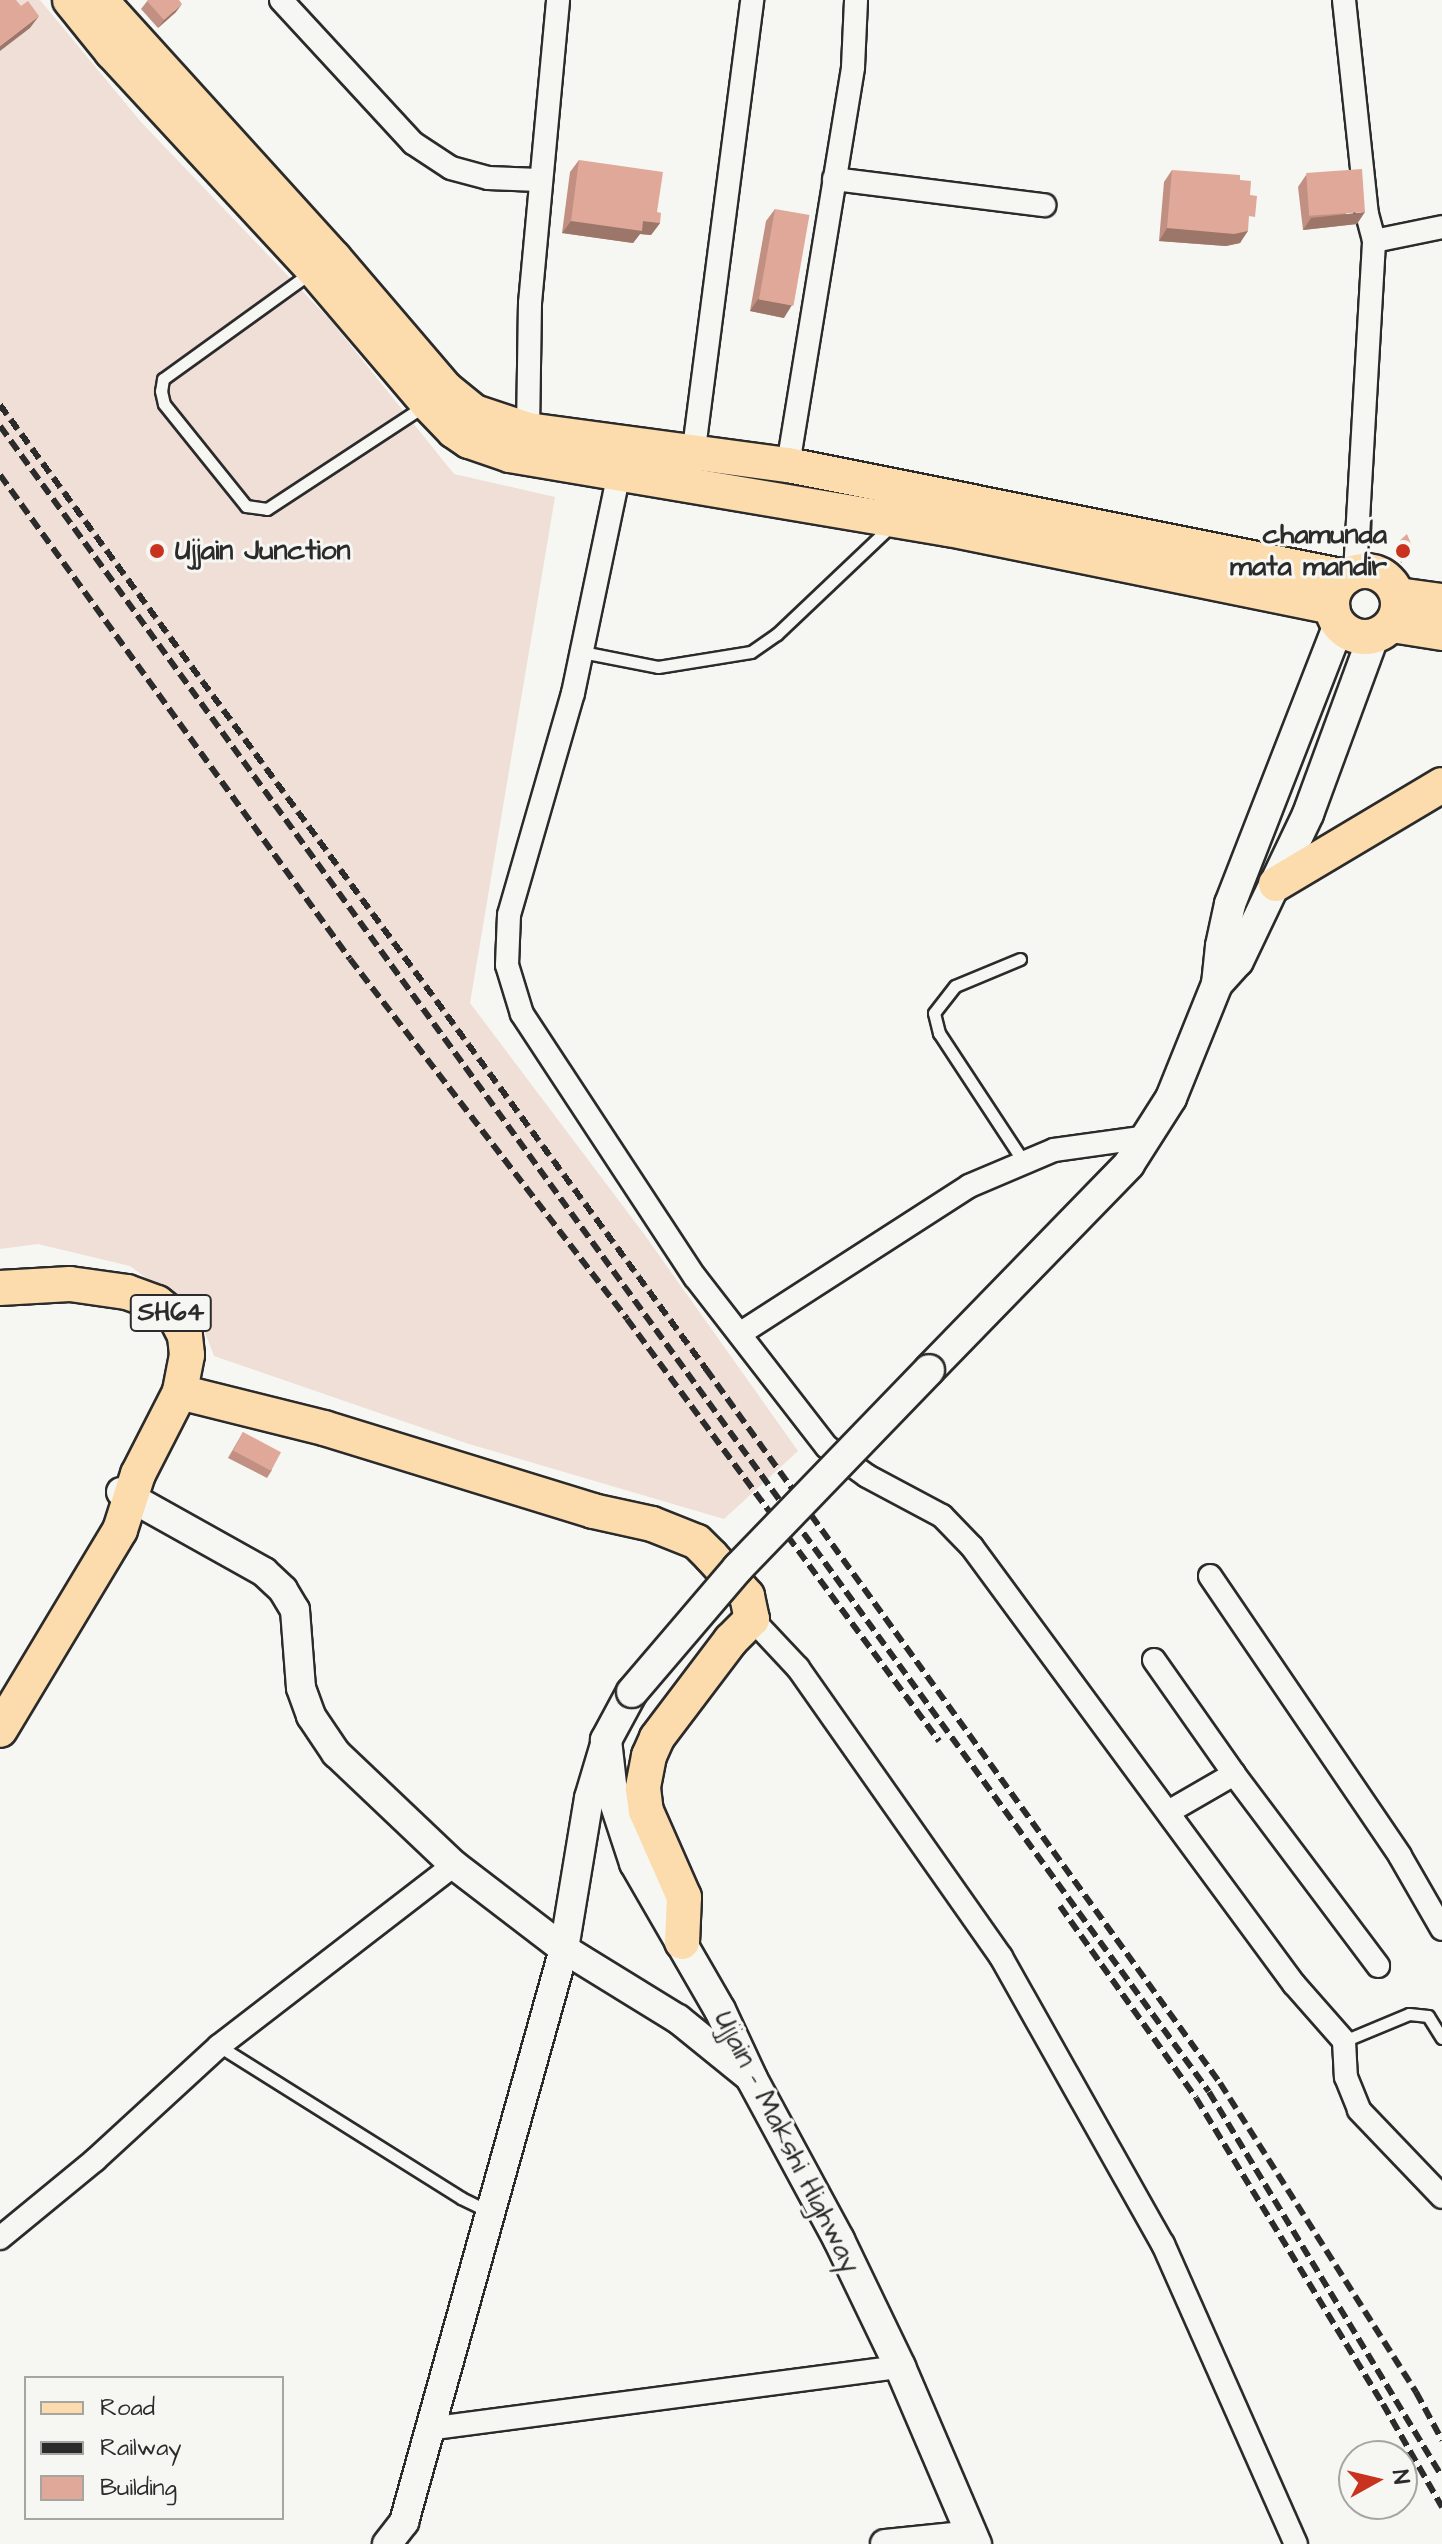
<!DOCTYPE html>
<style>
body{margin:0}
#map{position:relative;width:1442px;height:2544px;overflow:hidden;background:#f6f6f2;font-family:"Architects Daughter",sans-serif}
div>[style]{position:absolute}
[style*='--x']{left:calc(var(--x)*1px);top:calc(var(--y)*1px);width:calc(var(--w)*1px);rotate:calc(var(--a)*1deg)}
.built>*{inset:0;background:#efdfd7}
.roads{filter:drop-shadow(2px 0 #2b2b2b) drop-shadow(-2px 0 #2b2b2b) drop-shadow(0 2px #2b2b2b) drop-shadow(0 -2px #2b2b2b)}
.service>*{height:11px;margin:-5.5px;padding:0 5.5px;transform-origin:5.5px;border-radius:5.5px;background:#f6f6f2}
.minor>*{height:22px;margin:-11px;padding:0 11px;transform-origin:11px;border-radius:11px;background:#f6f6f2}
.tertiary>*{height:28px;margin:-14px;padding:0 14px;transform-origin:14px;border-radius:14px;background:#f6f6f2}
.secondary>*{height:30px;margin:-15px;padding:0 15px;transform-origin:15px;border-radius:15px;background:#f6f6f2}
.primary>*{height:34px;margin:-17px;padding:0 17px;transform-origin:17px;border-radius:17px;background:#fcdcac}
.primary>.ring{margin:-17px;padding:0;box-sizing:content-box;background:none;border:34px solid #fcdcac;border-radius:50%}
.rail>*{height:6px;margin-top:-3px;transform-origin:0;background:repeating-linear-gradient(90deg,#2b2b2b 0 12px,transparent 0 18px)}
.bridges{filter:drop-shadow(2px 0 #2b2b2b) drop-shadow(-2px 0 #2b2b2b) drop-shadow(0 2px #2b2b2b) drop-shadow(0 -2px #2b2b2b)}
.secondary-bridge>*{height:30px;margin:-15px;padding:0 15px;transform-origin:15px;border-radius:15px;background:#f6f6f2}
.wall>*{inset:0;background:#c19083}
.shaded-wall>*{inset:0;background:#9d766a}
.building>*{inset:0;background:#e0a898;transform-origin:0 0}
.dots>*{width:22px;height:22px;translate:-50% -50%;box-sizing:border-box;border:4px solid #f6f6f2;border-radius:50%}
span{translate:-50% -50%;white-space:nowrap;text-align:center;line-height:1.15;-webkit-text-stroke:6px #f6f6f2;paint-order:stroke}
.shield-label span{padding:2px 6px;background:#f6f6f2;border:2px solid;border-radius:6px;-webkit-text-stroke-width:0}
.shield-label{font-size:26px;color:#2b2b2b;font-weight:700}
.poi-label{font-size:28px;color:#2b2b2b;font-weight:700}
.right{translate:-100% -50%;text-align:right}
.left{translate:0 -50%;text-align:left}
.street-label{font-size:28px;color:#2b2b2b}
.legend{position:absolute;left:24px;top:2376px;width:260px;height:144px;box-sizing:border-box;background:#f6f6f2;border:2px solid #a5a5a2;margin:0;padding:10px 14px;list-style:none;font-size:24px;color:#2b2b2b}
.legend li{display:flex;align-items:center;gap:16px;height:40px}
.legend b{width:40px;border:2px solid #a5a5a2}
.north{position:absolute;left:1338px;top:2440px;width:80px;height:80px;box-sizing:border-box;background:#f6f6f2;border:2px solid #a5a5a2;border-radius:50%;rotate:82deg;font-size:22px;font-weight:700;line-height:32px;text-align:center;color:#2b2b2b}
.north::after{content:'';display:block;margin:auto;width:28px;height:36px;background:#c8321e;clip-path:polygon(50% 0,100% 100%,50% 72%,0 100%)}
</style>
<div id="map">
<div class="built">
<i style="clip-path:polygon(0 0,40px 0,141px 122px,331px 321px,454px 474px,555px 497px,470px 1003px,644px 1234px,798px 1451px,724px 1519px,469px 1444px,214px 1356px,199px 1317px,130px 1266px,38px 1244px,0 1249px)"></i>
</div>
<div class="roads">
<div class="service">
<i style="--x:310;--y:273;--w:181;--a:144.2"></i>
<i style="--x:163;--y:379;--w:12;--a:99"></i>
<i style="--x:161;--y:391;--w:13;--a:77"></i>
<i style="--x:164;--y:404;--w:131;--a:51.2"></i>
<i style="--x:246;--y:506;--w:21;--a:8"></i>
<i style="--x:267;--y:509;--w:188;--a:-33.3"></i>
<i style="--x:582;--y:652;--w:77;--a:11.2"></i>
<i style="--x:658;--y:667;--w:94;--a:-9.2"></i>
<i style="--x:751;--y:652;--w:32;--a:-35"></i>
<i style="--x:777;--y:634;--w:157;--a:-43.5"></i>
<i style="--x:1020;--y:959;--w:70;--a:157.4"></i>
<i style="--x:955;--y:986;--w:34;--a:128"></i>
<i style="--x:934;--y:1013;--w:21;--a:76"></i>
<i style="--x:939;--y:1033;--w:153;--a:56.7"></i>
<i style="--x:1344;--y:2041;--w:70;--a:-22.6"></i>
<i style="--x:1409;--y:2014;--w:19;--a:6"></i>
<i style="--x:1428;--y:2016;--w:26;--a:58"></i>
<i style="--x:219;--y:2046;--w:286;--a:32.1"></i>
<i style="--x:461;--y:2198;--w:30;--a:26"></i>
</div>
<div class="minor">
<i style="--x:281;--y:0;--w:195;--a:47.3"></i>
<i style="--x:413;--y:143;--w:45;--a:33.3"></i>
<i style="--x:451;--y:168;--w:38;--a:15"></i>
<i style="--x:488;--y:178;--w:51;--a:2.2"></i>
<i style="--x:1344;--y:0;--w:215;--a:83.9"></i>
<i style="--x:1367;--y:214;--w:28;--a:75"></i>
<i style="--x:834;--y:179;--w:212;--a:7.1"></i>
<i style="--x:528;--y:430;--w:127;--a:-89.1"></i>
<i style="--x:530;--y:303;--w:304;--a:-84.7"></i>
<i style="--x:692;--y:464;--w:468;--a:-82.6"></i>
<i style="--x:788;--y:465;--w:403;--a:-80.7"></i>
<i style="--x:853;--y:67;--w:67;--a:-87.4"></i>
<i style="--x:619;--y:473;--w:225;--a:101.8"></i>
<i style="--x:573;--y:693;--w:231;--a:106.1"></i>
<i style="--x:509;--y:915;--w:50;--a:92.3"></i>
<i style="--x:507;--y:965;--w:51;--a:73"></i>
<i style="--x:522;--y:1014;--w:315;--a:56.7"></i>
<i style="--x:695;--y:1277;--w:215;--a:52.2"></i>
<i style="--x:827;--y:1447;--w:49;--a:35.9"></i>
<i style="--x:867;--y:1476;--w:85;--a:28.1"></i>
<i style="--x:942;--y:1516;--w:43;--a:45.9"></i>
<i style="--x:972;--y:1547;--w:543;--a:53.62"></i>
<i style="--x:1294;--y:1984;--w:76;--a:48.7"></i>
<i style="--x:1344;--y:2041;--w:36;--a:87"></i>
<i style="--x:1346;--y:2077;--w:35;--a:68"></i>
<i style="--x:1359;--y:2110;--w:120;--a:46.3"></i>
<i style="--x:1355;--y:572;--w:332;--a:-86.7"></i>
<i style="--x:1374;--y:241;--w:69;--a:-11.6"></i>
<i style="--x:741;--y:1333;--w:271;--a:-32.8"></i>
<i style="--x:969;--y:1186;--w:92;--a:-23"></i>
<i style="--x:1054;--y:1150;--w:95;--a:-7.9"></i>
<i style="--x:1210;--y:1576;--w:338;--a:55.8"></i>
<i style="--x:1400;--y:1856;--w:84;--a:60.1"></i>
<i style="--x:752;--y:1619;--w:67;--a:46.8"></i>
<i style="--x:798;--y:1668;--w:353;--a:54.9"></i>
<i style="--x:1001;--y:1957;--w:330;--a:60.6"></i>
<i style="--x:1163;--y:2244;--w:328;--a:66.1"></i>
<i style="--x:1154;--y:1660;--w:139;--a:54.9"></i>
<i style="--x:1170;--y:1811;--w:74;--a:-30"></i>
<i style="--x:1234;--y:1774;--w:240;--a:53.1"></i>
<i style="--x:0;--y:2238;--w:123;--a:-39.4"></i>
<i style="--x:95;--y:2160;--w:168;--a:-42.6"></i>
<i style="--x:219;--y:2046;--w:297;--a:-37.6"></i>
<i style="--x:428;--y:2429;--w:476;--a:-7.5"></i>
</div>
<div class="tertiary">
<i style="--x:121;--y:1492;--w:164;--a:29.2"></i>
<i style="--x:264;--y:1572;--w:26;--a:43"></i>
<i style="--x:283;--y:1590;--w:23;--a:59"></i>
<i style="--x:295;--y:1610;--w:78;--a:85.6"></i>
<i style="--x:301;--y:1688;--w:30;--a:70"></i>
<i style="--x:311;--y:1716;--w:45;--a:56"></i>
<i style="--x:336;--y:1753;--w:163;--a:43.5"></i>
<i style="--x:454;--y:1865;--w:138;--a:37.4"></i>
<i style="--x:564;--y:1949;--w:134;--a:31.6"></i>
<i style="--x:678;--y:2019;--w:95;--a:39"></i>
<i style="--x:387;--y:2544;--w:28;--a:-52"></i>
<i style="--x:404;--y:2522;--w:595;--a:-74.4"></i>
<i style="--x:564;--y:1949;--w:153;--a:-80.6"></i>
<i style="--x:589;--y:1798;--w:59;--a:-73.4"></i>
<i style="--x:885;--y:2544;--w:87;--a:-5.9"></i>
</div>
<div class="secondary">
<i style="--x:1217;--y:984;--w:31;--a:-48"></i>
<i style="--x:1238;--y:961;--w:163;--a:-64.5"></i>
<i style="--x:1308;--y:814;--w:189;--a:-69.8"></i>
<i style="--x:929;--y:1370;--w:287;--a:-45.8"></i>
<i style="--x:1129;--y:1164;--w:78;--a:-57.5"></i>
<i style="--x:1171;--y:1098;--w:123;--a:-68"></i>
<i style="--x:1217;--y:984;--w:38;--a:-84"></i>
<i style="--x:1221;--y:946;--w:43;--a:-77.9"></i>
<i style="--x:1230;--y:904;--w:300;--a:-68.7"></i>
<i style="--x:632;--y:1692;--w:55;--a:118.4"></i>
<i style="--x:606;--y:1740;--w:53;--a:83.5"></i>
<i style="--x:612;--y:1793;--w:74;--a:71.8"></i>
<i style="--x:635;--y:1863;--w:170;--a:60"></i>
<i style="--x:720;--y:2010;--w:76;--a:65.1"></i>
<i style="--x:752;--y:2079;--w:183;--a:61.6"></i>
<i style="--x:839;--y:2240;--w:141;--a:64.3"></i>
<i style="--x:900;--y:2367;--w:193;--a:66.8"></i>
</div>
<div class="primary">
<i style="--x:70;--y:0;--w:67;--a:51.1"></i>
<i style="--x:112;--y:52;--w:297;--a:47.2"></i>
<i style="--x:314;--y:270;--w:176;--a:49.6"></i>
<i style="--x:428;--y:404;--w:37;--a:46"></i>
<i style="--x:454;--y:431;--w:18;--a:34"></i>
<i style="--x:469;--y:441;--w:43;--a:18.9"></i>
<i style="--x:510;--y:455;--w:445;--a:9.6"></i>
<i style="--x:949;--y:529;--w:391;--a:11.5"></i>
<i style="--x:100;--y:0;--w:348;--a:47.8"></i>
<i style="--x:334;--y:258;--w:172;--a:49.5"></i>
<i style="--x:446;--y:389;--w:36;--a:39"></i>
<i style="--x:474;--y:412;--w:57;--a:18.4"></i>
<i style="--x:528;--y:430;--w:262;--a:7.7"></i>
<i style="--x:788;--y:465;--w:569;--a:11.35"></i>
<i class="ring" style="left:1332px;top:571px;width:32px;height:32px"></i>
<i style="--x:1398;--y:595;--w:44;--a:7.8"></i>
<i style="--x:1392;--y:625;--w:51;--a:9.1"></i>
<i style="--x:1276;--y:884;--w:193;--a:-30.8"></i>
<i style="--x:0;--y:1288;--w:70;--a:-3.3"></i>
<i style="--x:70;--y:1284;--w:58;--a:8"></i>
<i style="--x:127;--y:1292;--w:32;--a:20"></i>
<i style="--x:157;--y:1303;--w:24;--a:38"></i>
<i style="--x:176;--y:1318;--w:20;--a:63"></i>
<i style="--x:185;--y:1336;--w:19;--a:84"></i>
<i style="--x:187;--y:1355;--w:38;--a:101"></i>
<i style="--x:180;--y:1392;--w:92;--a:117.1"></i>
<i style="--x:138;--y:1474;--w:59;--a:107.8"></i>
<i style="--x:120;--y:1530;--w:233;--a:121"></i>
<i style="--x:180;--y:1392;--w:148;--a:14"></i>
<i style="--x:324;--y:1428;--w:282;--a:17.1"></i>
<i style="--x:593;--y:1511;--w:60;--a:12.4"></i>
<i style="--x:652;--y:1524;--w:48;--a:21.8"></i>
<i style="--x:697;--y:1542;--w:20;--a:45"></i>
<i style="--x:711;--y:1556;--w:54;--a:48"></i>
<i style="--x:747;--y:1596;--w:24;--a:78"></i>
<i style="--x:752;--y:1619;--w:30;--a:135"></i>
<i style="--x:731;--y:1640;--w:123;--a:127.1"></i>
<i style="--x:657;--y:1738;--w:20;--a:114"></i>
<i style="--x:649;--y:1756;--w:33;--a:101"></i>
<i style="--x:643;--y:1788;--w:23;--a:83"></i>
<i style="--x:646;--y:1811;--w:94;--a:66.2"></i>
<i style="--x:684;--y:1897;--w:45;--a:92.5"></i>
</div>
</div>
<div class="rail">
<i style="--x:0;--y:405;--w:1195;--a:53.78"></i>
<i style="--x:706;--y:1369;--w:880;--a:54.25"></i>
<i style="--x:1220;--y:2083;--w:366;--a:57.6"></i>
<i style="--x:1416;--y:2392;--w:55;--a:61.6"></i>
<i style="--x:0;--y:426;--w:2058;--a:54.03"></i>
<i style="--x:1209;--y:2092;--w:449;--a:58.8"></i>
<i style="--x:0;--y:475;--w:597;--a:54.13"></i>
<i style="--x:350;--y:959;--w:454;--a:52.4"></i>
<i style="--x:627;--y:1319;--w:525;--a:53.52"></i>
<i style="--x:1060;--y:1906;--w:235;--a:54.7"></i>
<i style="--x:1196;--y:2098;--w:359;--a:58.6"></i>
<i style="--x:1383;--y:2404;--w:119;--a:60.2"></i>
</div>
<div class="bridges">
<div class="secondary-bridge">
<i style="--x:632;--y:1692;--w:163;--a:-49.5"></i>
<i style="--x:738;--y:1568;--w:275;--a:-46"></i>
</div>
</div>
<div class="wall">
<i style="clip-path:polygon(148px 0,176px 12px,158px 28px,141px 9px)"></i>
<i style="clip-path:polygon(579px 160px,657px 212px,660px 223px,651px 235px,640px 234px,633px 243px,562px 233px,570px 172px)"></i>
<i style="clip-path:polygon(1172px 170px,1248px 226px,1240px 243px,1226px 246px,1159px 241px,1164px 182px)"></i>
<i style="clip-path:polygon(1306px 175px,1357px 224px,1303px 230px,1298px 187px)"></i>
<i style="clip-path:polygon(775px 209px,784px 318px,750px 311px,766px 221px)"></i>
<i style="clip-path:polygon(1397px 543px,1414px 551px,1411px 555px,1401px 563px,1394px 547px)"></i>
<i style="clip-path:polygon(243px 1432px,272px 1470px,267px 1478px,228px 1458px)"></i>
</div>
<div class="shaded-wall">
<i style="clip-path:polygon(182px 4px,176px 12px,158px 28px,164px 20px)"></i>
<i style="clip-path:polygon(39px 16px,30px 28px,0 51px,0 46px)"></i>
<i style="clip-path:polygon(1365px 212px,1357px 224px,1303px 230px,1311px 218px)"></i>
<i style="clip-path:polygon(571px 221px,643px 221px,660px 223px,651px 235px,640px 234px,633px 243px,562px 233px)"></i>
<i style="clip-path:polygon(1167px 228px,1248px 231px,1240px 243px,1226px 246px,1159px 241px)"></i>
<i style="clip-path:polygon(758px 299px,792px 305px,784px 318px,750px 311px)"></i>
</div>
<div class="building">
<i style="clip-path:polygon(0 0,16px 0,21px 6px,28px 1px,39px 16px,0 46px)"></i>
<i style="clip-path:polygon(148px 0,179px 0,182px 4px,164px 20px,147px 1px)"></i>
<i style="clip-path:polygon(579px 160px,663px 172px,657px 212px,661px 213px,660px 223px,643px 221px,642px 231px,571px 221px)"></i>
<i style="left:1362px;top:169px;width:43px;height:56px;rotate:86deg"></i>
<i style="clip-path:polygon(1172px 170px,1240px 175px,1240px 180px,1251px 181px,1250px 195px,1257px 196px,1255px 217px,1249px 216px,1248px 231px,1234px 234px,1167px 228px)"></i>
<i style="left:775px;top:209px;width:35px;height:92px;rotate:10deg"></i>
<i style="clip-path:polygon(1407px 534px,1414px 551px,1404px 559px,1397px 543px)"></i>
<i style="left:243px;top:1432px;width:43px;height:21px;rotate:28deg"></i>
</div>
<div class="dots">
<i style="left:157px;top:551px;background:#c8321e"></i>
<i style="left:1403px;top:551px;background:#c8321e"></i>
</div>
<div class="shield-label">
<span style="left:171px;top:1313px">SH64</span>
</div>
<div class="poi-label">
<span class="right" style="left:1387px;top:551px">chamunda<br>mata mandir</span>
<span class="left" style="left:175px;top:551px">Ujjain Junction</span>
</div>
<div class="street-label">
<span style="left:787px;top:2142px;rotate:63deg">Ujjain - Makshi Highway</span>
</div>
<ul class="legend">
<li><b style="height:10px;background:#fcdcac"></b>Road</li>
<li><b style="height:10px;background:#2b2b2b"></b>Railway</li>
<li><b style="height:22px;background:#e0a898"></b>Building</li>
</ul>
<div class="north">N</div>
</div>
